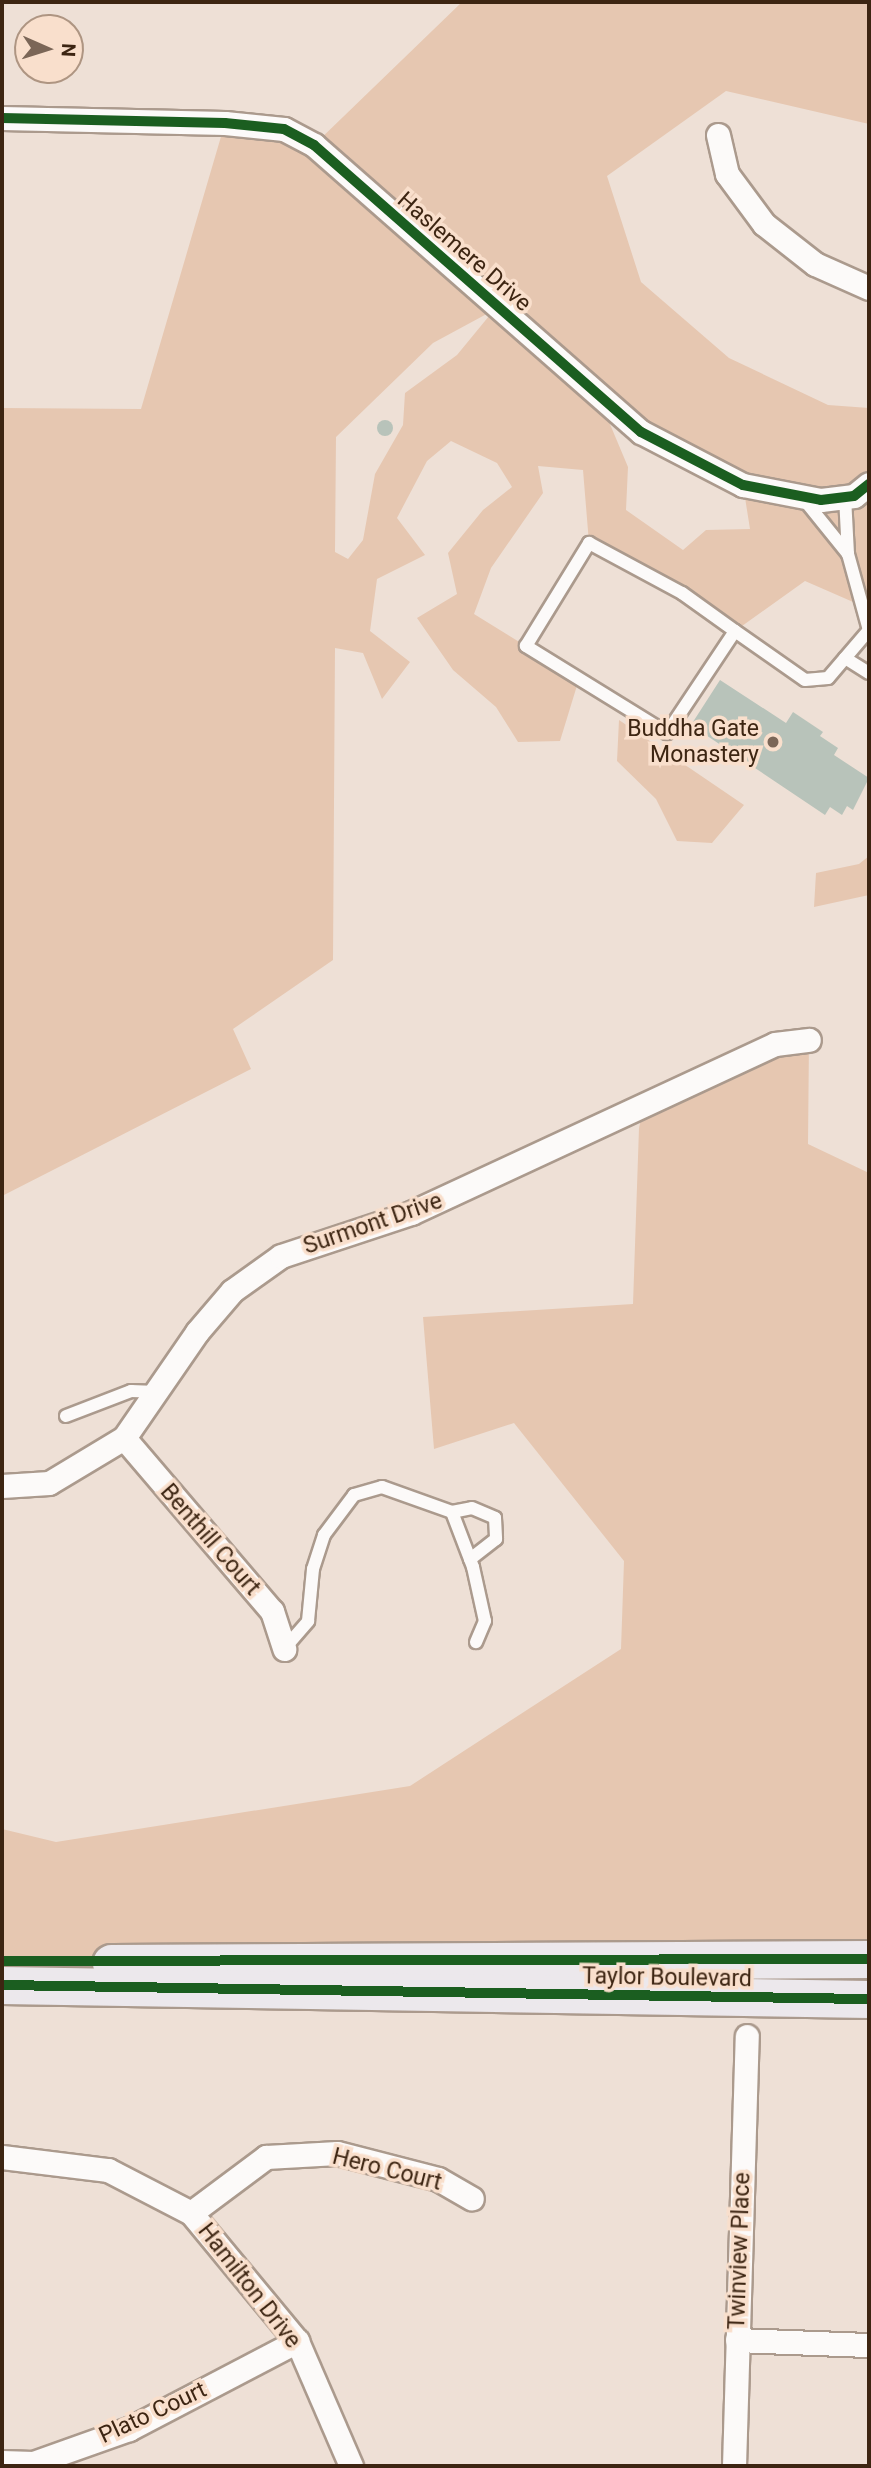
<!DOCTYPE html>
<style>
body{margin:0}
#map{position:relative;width:871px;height:2468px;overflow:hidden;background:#eee0d6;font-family:Roboto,sans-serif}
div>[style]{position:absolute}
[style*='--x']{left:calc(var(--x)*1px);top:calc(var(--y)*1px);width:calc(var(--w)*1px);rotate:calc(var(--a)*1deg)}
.green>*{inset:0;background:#e6c7b1}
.building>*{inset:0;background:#b8c3ba}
.round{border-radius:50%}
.roads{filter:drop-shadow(2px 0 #ab9a8d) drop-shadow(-2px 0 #ab9a8d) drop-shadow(0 2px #ab9a8d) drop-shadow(0 -2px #ab9a8d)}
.service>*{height:12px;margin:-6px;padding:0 6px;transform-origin:6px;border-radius:6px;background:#fcfaf9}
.minor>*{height:23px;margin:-11.5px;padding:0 11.5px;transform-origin:11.5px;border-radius:11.5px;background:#fcfaf9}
.primary>*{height:37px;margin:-18.5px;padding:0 18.5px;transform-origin:18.5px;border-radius:18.5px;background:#ece8ec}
.cycleway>*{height:10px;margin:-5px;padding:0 5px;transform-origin:5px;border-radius:5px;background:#1b5e20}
.dots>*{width:19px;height:19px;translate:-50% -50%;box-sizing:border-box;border:4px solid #f9dfcc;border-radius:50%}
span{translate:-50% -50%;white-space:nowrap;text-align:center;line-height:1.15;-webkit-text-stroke:7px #f9dfcc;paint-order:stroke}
.street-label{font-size:23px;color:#3d2512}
.poi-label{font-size:23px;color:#3d2512}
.right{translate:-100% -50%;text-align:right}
.frame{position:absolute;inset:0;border:4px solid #3d2512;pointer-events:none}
.north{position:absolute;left:14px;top:14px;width:70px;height:70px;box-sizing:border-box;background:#f9dfcc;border:2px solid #ae9582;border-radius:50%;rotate:93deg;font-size:19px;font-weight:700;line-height:28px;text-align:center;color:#3d2512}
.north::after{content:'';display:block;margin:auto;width:24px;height:32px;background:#7b6657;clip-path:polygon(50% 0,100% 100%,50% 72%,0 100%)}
</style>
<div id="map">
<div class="green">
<i style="clip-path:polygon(evenodd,462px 2px,869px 2px,869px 124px,726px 91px,607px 176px,641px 282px,729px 358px,828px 405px,869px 408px,869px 587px,860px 605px,805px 581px,735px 631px,589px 543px,583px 470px,538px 466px,543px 493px,491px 568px,474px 614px,579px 679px,560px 741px,518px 742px,496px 707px,453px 670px,417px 618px,457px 594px,448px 553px,483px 510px,512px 487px,497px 463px,451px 441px,427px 461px,397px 518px,425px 555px,377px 579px,370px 631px,410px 662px,382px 699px,363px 653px,335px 648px,333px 960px,233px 1029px,251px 1069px,2px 1196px,2px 408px,141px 409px,225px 123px,314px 145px,462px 2px,494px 310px,457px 355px,405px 393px,403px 425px,375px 474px,363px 540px,348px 559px,335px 552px,336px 437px,433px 343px,494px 310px,462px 2px,599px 398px,743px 485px,750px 529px,706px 530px,683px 550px,626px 510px,628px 467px,599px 398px)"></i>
<i style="clip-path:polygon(619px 720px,744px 805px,712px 843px,677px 841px,656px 799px,617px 761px)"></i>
<i style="clip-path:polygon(869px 856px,869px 895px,814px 907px,816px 873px,859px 864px)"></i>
<i style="clip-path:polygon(809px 1040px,808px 1144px,869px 1173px,869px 1959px,2px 1961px,2px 1829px,56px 1842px,410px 1786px,621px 1649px,624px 1561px,514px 1423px,434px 1449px,423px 1317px,633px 1304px,639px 1128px,644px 1106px)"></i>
</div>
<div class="building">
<i class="round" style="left:377px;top:420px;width:16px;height:16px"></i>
<i style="clip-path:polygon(720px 680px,786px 723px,793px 712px,823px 732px,820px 736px,838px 748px,834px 755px,869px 778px,853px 810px,847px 806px,842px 815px,830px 807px,825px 815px,691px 725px)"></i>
</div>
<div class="roads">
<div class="service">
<i style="--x:802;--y:497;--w:73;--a:51.1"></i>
<i style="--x:845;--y:497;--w:57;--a:87"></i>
<i style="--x:848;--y:554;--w:79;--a:74.6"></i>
<i style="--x:589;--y:543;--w:106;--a:28.3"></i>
<i style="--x:682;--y:593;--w:65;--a:35.6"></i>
<i style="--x:735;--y:631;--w:123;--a:123.7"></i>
<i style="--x:667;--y:733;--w:166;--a:-148.3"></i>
<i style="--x:526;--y:646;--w:121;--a:-58.5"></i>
<i style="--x:735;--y:631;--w:85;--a:35"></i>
<i style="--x:805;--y:680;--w:23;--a:-5"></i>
<i style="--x:828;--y:678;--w:63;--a:-49.5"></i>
<i style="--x:845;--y:658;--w:28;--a:32"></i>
<i style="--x:66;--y:1416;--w:70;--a:-21"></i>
<i style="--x:131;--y:1391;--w:25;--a:2"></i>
<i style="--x:452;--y:1512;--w:20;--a:-11"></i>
<i style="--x:472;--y:1508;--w:25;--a:23"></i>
<i style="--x:495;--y:1518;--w:21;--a:87"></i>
<i style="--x:496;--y:1539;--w:33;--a:142"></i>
<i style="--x:284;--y:1649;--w:37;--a:-49"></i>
<i style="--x:308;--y:1621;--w:52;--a:-84.5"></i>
<i style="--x:313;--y:1569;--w:36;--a:-72"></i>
<i style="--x:324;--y:1535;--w:50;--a:-53.1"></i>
<i style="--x:354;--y:1495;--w:29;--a:-16"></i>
<i style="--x:382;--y:1487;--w:74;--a:19.7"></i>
<i style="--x:452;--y:1512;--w:59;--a:69.1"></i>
<i style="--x:473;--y:1567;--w:55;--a:77.5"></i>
<i style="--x:485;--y:1621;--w:23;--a:113"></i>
</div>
<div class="minor">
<i style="--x:2;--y:118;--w:223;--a:1.3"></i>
<i style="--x:225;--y:123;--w:59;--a:5.8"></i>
<i style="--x:284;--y:129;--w:34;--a:28"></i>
<i style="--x:314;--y:145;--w:435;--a:41.3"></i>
<i style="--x:641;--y:432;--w:115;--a:27.5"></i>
<i style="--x:743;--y:485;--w:79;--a:10.9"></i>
<i style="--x:821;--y:500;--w:33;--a:-7"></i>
<i style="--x:854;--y:496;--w:19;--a:-39"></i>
<i style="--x:718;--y:135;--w:40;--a:77"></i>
<i style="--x:727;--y:174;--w:62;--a:53.5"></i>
<i style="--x:764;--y:224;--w:65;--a:38.1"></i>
<i style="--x:815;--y:264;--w:59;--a:24"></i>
<i style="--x:124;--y:1438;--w:228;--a:49.5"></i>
<i style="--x:272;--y:1611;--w:40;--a:72"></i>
<i style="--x:2;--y:1486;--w:47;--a:-3.7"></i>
<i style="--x:49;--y:1483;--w:87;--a:-31"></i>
<i style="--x:124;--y:1438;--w:129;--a:-55.4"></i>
<i style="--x:197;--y:1332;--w:54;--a:-49.5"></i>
<i style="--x:232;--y:1291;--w:60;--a:-35.5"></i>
<i style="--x:281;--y:1256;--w:137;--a:-18.3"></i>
<i style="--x:411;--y:1213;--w:401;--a:-24.9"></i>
<i style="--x:775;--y:1044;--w:34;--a:-7"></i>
<i style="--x:2;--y:2157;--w:107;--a:7"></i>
<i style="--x:108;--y:2170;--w:93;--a:27.4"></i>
<i style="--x:191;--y:2213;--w:166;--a:50.4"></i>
<i style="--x:297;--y:2341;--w:136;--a:66.6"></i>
<i style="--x:191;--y:2213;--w:94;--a:-36.7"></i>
<i style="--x:266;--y:2157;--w:71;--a:-3.2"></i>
<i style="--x:337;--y:2153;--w:104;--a:14.4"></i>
<i style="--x:438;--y:2179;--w:39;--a:30"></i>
<i style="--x:737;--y:2340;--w:132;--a:2.2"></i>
<i style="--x:2;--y:2462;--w:31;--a:2"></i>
<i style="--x:33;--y:2463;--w:102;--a:-19.5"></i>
<i style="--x:129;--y:2429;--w:190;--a:-27.6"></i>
<i style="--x:734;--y:2466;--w:430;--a:-88.3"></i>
</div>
<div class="primary">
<i style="--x:111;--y:1963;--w:758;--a:-0.3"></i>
<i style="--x:2;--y:1985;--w:867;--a:0.93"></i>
</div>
</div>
<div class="cycleway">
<i style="--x:2;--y:118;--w:223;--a:1.3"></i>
<i style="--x:225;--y:123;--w:59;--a:5.8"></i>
<i style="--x:284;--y:129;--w:34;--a:28"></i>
<i style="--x:314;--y:145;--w:435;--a:41.3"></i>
<i style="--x:641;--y:432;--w:115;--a:27.5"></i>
<i style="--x:743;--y:485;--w:79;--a:10.9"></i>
<i style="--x:821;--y:500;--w:33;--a:-7"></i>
<i style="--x:854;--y:496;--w:19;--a:-39"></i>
<i style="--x:2;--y:1961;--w:867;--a:-0.13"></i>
<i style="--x:2;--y:1985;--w:867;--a:0.93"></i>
</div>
<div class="dots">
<i style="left:773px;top:742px;background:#7b6657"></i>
</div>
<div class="street-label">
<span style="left:464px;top:252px;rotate:41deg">Haslemere Drive</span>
<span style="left:373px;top:1224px;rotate:-19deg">Surmont Drive</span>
<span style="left:210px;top:1540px;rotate:49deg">Benthill Court</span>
<span style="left:667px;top:1978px;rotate:1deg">Taylor Boulevard</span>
<span style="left:387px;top:2170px;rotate:14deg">Hero Court</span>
<span style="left:740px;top:2251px;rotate:-88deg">Twinview Place</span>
<span style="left:249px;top:2286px;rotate:52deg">Hamilton Drive</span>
<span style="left:153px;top:2413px;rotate:-25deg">Plato Court</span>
</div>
<div class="poi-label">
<span class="right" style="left:759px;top:742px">Buddha Gate<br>Monastery</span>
</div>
<div class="frame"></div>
<div class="north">N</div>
</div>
